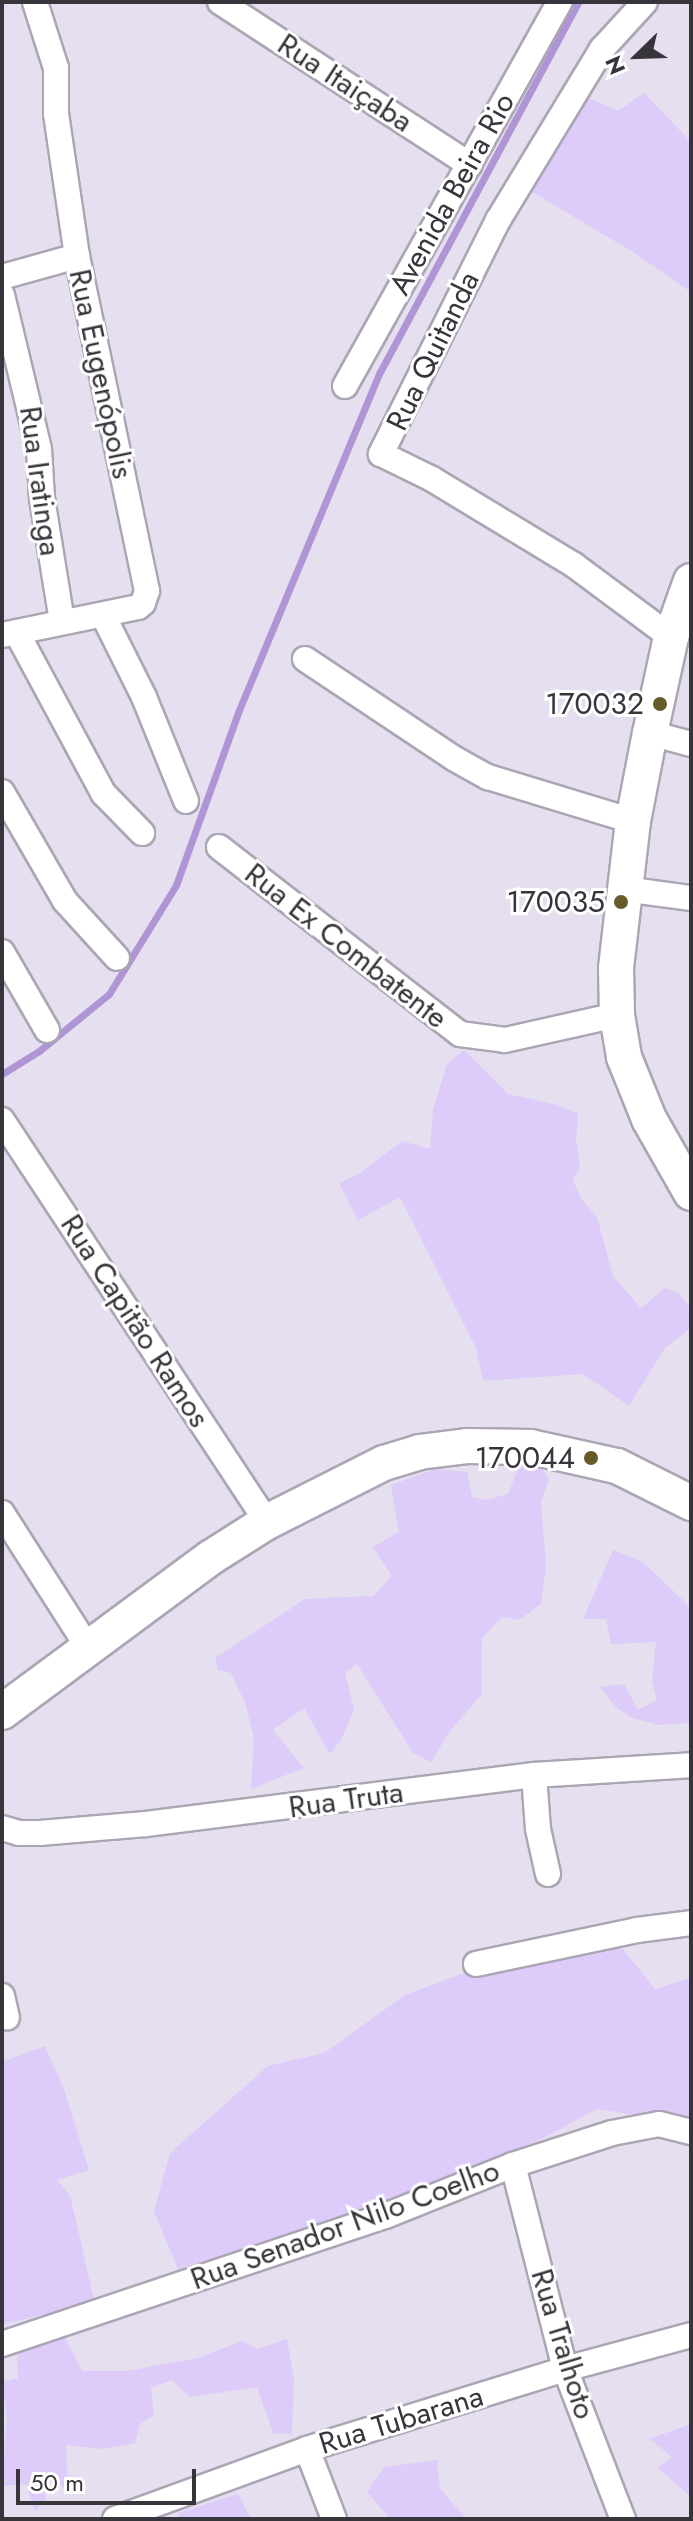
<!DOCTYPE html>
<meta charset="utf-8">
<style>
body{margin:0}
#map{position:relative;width:693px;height:2521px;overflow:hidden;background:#e5dfef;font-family:Jost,sans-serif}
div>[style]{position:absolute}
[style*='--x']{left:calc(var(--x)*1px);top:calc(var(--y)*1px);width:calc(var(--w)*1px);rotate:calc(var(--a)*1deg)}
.green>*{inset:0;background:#ddccf9}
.stream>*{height:7px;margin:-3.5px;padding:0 3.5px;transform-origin:3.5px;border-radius:3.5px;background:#af94d6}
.roads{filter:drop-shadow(2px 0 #aba5b4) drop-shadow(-2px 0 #aba5b4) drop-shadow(0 2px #aba5b4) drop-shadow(0 -2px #aba5b4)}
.minor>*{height:24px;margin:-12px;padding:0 12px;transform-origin:12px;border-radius:12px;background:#fff}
.secondary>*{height:34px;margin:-17px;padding:0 17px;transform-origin:17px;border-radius:17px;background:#fff}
.dots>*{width:22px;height:22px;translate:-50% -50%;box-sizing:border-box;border:4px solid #fff;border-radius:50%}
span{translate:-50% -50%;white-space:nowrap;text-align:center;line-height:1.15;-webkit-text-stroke:6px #fff;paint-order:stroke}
.street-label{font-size:30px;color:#37353b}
.poi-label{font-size:30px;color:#37353b}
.right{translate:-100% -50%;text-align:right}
.frame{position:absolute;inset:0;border:4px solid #37353b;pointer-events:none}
.north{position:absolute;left:597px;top:16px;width:80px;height:80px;-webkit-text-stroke:6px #fff;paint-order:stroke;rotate:247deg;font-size:22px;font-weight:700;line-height:32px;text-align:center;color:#37353b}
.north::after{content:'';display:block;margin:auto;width:28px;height:36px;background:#37353b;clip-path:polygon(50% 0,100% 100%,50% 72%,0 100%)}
.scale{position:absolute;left:16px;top:2469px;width:180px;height:36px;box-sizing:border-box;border:4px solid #37353b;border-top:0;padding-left:10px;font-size:24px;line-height:28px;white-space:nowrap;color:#37353b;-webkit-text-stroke:6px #fff;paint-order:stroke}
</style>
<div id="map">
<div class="green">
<i style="clip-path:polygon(644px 93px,691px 142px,691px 292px,633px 252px,532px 192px,584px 96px,618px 111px)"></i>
<i style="clip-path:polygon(464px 1050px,508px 1094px,558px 1105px,578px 1114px,576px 1140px,580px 1166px,573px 1181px,582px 1200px,597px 1217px,613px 1276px,641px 1308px,665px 1288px,678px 1293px,691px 1309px,691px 1328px,665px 1348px,629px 1406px,583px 1374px,483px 1381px,476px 1348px,400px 1197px,358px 1220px,339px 1183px,359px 1174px,402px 1141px,430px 1149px,433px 1110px,447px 1064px)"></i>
<i style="clip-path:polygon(526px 1448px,549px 1479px,541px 1502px,546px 1566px,541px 1604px,519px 1620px,502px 1617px,482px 1638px,481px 1695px,450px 1731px,431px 1762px,413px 1753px,357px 1664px,345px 1673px,354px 1709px,341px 1740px,330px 1754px,304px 1708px,273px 1730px,304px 1768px,251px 1789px,254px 1738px,245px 1703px,231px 1673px,218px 1670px,215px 1658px,305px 1599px,373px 1596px,392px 1576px,373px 1547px,399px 1532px,391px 1485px,435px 1469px,467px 1472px,472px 1497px,486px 1500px,508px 1494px)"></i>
<i style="clip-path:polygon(613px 1550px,643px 1562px,691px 1608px,691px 1723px,659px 1725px,632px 1718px,616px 1707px,600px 1687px,624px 1684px,638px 1710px,657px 1700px,652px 1681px,656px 1642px,611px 1644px,606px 1619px,583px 1619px)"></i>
<i style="clip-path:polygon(545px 1943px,623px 1949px,655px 1989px,691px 1978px,691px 2124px,597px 2109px,545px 2137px,411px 2196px,178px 2269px,154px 2211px,170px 2153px,268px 2066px,324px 2053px,405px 1995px)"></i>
<i style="clip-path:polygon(45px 2046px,64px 2089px,89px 2170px,57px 2180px,70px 2195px,95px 2304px,2px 2324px,2px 2062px)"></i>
<i style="clip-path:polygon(65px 2338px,82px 2371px,127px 2371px,198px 2358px,242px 2341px,258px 2349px,287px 2339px,294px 2379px,292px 2435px,273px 2433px,257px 2387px,190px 2397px,172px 2380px,151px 2388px,154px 2415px,140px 2424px,135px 2443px,102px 2449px,66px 2445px,68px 2489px,41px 2478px,46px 2499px,35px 2512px,26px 2484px,2px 2486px,7px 2416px,2px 2382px,18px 2378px,17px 2353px)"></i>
<i style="clip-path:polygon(691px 2424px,691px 2497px,658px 2468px,672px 2457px,650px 2439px,612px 2452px)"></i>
<i style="clip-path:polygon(437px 2460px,440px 2488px,466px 2519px,390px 2519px,367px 2492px,384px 2467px)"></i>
<i style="clip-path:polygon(238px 2494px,251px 2519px,180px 2519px,178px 2513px)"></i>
</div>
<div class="stream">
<i style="--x:2;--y:1074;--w:44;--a:-31.9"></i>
<i style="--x:39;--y:1051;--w:90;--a:-39.2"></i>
<i style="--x:109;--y:994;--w:128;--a:-58.4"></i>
<i style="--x:176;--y:885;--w:186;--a:-70.2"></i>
<i style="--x:239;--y:710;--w:366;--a:-67.4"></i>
<i style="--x:380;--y:372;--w:420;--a:-61.8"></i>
</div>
<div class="roads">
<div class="minor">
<i style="--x:220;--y:2;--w:298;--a:33.1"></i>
<i style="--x:645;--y:2;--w:64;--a:132.5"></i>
<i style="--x:602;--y:49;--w:200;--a:121.3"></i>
<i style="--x:498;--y:220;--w:262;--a:116.6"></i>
<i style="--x:381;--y:454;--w:57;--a:26.1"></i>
<i style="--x:432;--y:479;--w:166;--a:31.2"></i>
<i style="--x:574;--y:565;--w:121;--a:36.6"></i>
<i style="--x:2;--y:277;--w:78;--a:-15.6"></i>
<i style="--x:2;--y:295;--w:158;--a:76.5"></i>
<i style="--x:39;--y:449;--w:49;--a:86.5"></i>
<i style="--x:42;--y:498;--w:125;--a:80.8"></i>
<i style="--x:345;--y:386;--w:440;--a:-60.8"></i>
<i style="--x:103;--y:615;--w:92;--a:63.4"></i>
<i style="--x:144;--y:697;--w:112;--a:68"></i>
<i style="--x:17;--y:633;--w:182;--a:61.7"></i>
<i style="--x:103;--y:793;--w:56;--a:45.7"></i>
<i style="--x:2;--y:635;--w:139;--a:-11.6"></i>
<i style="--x:138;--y:607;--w:6;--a:-39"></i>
<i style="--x:143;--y:603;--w:13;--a:-72"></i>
<i style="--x:147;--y:591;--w:342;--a:-101.8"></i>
<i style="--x:77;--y:256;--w:144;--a:-98.4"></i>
<i style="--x:56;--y:114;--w:46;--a:-90"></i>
<i style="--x:56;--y:68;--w:69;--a:-107.7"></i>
<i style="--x:305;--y:659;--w:180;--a:33.7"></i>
<i style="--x:455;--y:759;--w:38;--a:29"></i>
<i style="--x:488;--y:777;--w:152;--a:16.9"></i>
<i style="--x:650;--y:733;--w:42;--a:15"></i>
<i style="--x:2;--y:792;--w:126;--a:60"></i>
<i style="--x:65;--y:901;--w:77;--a:47.6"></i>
<i style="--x:219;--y:847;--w:305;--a:37.8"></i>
<i style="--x:460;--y:1034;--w:45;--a:7.6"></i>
<i style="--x:505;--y:1040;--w:115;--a:-12.6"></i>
<i style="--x:624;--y:889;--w:68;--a:7.7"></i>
<i style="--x:2;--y:952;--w:90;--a:60"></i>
<i style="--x:2;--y:1120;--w:481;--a:56.6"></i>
<i style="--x:2;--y:1513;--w:161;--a:57.4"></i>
<i style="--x:534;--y:1775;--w:54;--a:85.8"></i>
<i style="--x:538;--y:1829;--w:46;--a:77.5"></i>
<i style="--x:2;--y:1828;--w:18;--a:16"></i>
<i style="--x:19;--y:1833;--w:21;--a:0"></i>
<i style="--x:40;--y:1833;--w:106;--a:-4.9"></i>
<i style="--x:146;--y:1824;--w:391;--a:-7.2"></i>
<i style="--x:534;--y:1775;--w:157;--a:-3.6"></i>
<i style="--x:476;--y:1964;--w:165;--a:-11.9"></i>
<i style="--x:637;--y:1930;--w:54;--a:-7.4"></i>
<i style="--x:2;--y:1996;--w:22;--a:77"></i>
<i style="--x:513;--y:2165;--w:211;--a:75.7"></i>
<i style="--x:565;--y:2369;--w:161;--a:68.9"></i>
<i style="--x:2;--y:2344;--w:404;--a:-18.5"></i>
<i style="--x:385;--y:2216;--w:138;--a:-21.7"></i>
<i style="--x:513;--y:2165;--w:104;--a:-17.9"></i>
<i style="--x:612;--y:2133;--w:48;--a:-10.8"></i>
<i style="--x:659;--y:2124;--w:33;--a:14"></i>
<i style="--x:307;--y:2449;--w:75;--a:68.9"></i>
<i style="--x:115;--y:2519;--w:204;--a:-20"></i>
<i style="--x:307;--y:2449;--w:270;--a:-17.2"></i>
<i style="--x:565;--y:2369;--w:131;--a:-15.1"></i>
</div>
<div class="secondary">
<i style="--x:691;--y:581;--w:59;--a:109.7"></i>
<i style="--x:671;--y:637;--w:98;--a:102.3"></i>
<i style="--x:650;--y:733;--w:90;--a:100.9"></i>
<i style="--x:633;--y:821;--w:148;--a:96.6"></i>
<i style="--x:616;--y:968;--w:47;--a:88.8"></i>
<i style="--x:617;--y:1015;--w:43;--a:80.5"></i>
<i style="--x:624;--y:1057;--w:67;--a:68"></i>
<i style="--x:649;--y:1119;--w:85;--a:60.4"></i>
<i style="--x:2;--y:1712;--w:259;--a:-36.5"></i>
<i style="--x:210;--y:1558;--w:67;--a:-32.3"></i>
<i style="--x:267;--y:1522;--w:131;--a:-26.8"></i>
<i style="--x:384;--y:1463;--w:37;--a:-17"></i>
<i style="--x:419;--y:1452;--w:48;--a:-7.1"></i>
<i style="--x:467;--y:1446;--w:64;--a:0.9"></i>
<i style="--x:531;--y:1447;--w:88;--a:12.5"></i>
<i style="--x:617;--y:1466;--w:83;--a:26.6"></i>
</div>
</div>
<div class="dots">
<i style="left:660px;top:704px;background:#655c29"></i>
<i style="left:621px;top:902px;background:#655c29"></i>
<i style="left:591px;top:1458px;background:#655c29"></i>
</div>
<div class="street-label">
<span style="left:345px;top:83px;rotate:33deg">Rua Itaiçaba</span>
<span style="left:452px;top:194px;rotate:-61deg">Avenida Beira Rio</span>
<span style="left:433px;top:351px;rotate:-64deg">Rua Quitanda</span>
<span style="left:101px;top:374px;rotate:78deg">Rua Eugenópolis</span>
<span style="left:40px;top:481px;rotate:82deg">Rua Iratinga</span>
<span style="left:346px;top:946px;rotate:38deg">Rua Ex Combatente</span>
<span style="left:135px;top:1321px;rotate:57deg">Rua Capitão Ramos</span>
<span style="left:346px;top:1800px;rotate:-8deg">Rua Truta</span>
<span style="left:345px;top:2225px;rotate:-20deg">Rua Senador Nilo Coelho</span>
<span style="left:563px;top:2344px;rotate:73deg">Rua Tralhoto</span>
<span style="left:401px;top:2420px;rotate:-17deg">Rua Tubarana</span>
</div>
<div class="poi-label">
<span class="right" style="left:644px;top:704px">170032</span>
<span class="right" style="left:605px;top:902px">170035</span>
<span class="right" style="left:575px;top:1458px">170044</span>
</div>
<div class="frame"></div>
<div class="north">N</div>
<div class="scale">50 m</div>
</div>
